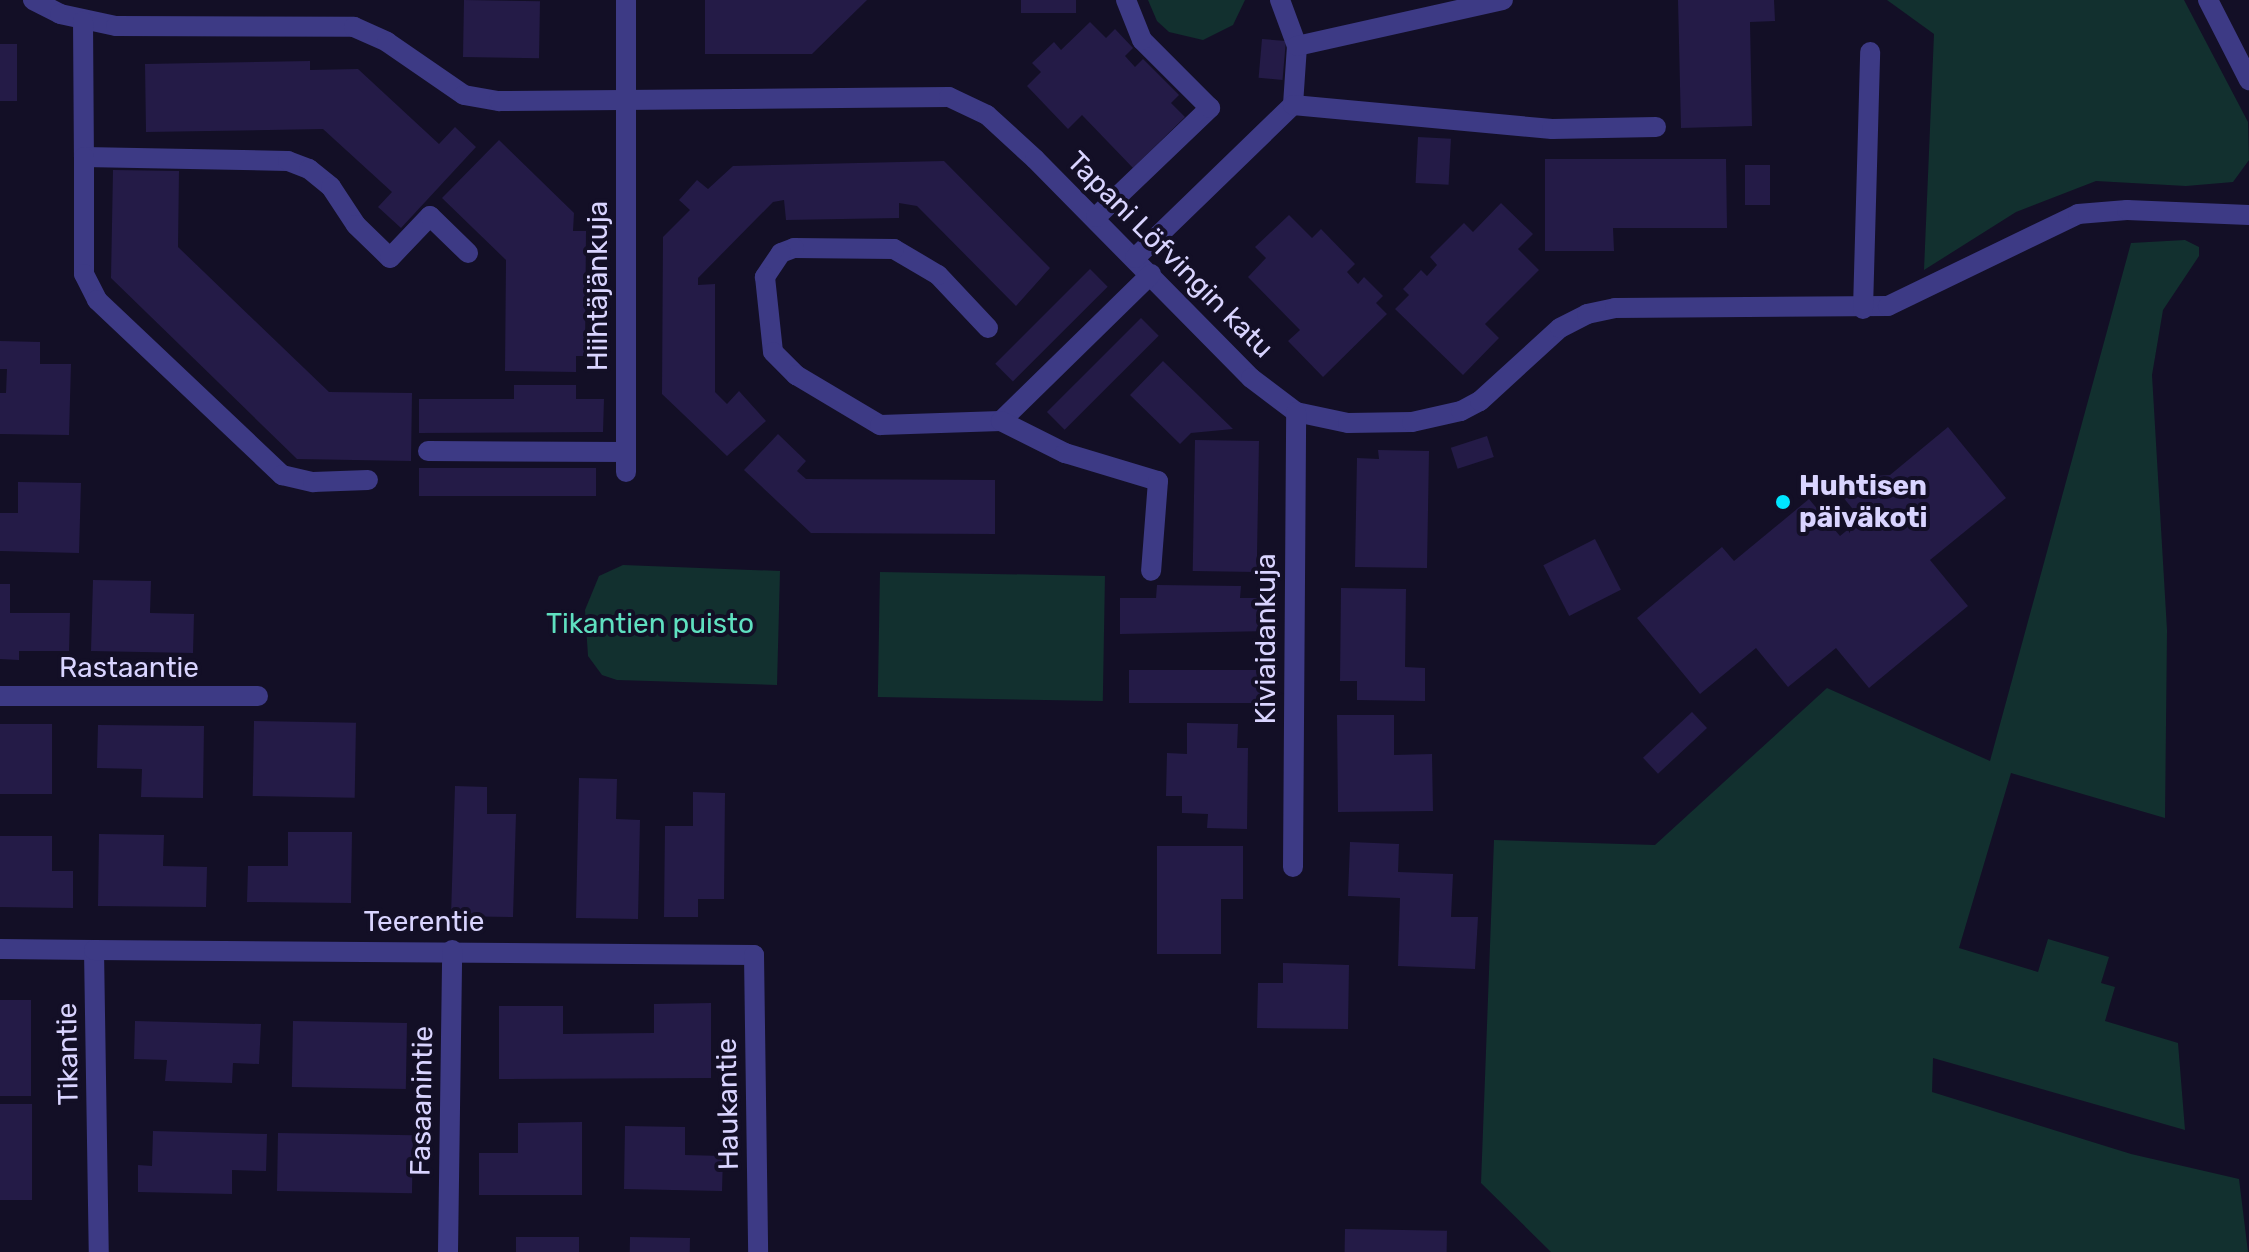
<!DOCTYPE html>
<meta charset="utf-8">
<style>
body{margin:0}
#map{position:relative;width:2249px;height:1252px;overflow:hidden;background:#130f26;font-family:Rubik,sans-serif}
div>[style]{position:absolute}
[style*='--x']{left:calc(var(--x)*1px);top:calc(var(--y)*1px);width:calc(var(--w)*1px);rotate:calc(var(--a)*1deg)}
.green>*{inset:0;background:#12302f;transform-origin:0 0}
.building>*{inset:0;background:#241b47;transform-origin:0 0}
.minor>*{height:20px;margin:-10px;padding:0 10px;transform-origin:10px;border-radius:10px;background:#3d3a85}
.dots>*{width:22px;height:22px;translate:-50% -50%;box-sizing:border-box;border:4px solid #130f26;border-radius:50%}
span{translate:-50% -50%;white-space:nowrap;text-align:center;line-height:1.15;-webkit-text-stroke:8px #130f26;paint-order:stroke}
.street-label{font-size:28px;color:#d9d4ff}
.poi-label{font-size:28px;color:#d9d4ff;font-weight:700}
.left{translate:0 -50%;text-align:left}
.park-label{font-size:28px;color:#5fe0c0}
</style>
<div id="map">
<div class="green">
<i style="clip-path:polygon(1148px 0,1245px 0,1233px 25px,1203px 40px,1169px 32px,1157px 21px)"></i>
<i style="clip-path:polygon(1887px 0,2184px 0,2248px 122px,2249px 160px,2233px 182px,2186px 186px,2096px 181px,2016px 212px,1924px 270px,1934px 34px)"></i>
<i style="clip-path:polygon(2185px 240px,2199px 247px,2199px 256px,2163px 310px,2152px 375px,2167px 630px,2165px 818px,2011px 773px,1959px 948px,2038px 972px,2048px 939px,2109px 957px,2101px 983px,2115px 987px,2105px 1021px,2178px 1043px,2185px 1130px,1933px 1058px,1932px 1092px,2131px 1154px,2239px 1179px,2248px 1252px,1551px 1252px,1481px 1183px,1494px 840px,1655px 845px,1827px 688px,1990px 761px,2131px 243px)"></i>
<i style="clip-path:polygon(623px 565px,780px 571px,777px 685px,617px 680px,602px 675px,588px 656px,585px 610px,599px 576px)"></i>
<i style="left:880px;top:572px;width:225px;height:125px;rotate:1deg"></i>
</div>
<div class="building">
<i style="left:464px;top:0;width:76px;height:57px;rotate:1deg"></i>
<i style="clip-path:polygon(705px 0,867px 0,812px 54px,705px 54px)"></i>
<i style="left:1021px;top:0;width:55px;height:13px"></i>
<i style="clip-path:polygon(1678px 0,1774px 0,1775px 21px,1750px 22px,1752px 126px,1681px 128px)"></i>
<i style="clip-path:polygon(1090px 22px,1106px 38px,1115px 29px,1133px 48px,1125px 56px,1135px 67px,1143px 59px,1179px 95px,1171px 103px,1185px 117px,1133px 168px,1082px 115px,1068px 129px,1027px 86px,1041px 72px,1032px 63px,1054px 42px,1061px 50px)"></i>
<i style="left:1262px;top:39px;width:24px;height:39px;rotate:5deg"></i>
<i style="left:0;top:44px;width:17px;height:57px"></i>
<i style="clip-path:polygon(310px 61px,310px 70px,358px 69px,439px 144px,455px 127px,476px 147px,401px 228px,378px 207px,392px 192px,323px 129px,146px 132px,145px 64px)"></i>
<i style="left:1418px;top:137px;width:33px;height:46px;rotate:3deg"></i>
<i style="clip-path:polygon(499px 140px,574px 213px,573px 231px,586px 231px,585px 356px,576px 356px,576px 372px,505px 371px,506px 260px,442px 198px)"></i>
<i style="clip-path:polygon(1545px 159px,1726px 159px,1727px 228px,1613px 228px,1614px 251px,1545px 251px)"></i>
<i style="clip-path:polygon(944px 161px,1050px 268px,1016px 306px,917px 206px,899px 203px,899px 218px,786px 220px,784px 200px,773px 202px,698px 278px,698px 285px,715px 284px,715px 392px,727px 404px,739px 391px,766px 421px,727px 456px,662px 394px,663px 237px,690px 210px,679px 200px,697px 180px,708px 189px,733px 166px)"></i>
<i style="left:1745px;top:165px;width:25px;height:40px"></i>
<i style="clip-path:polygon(113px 170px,179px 171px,178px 247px,329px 392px,412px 393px,411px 461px,297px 459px,111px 278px)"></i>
<i style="clip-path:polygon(1501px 203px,1533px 234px,1518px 249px,1539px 270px,1485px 324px,1499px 338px,1463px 375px,1395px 309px,1409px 295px,1403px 289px,1421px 270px,1427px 276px,1437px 265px,1430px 257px,1464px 223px,1473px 232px)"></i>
<i style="clip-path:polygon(1289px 215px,1312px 238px,1321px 229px,1355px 264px,1347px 272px,1358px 284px,1364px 277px,1383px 296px,1376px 303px,1387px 314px,1323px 377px,1288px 341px,1300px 330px,1248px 277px,1266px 258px,1255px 247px)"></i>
<i style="left:1090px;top:269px;width:25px;height:134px;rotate:45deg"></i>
<i style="left:1141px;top:318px;width:25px;height:133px;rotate:45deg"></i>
<i style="clip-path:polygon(0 341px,40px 342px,40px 364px,71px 364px,69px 435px,0 434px,0 393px,6px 393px,7px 369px,0 369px)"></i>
<i style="clip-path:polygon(1163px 361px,1233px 429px,1191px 433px,1180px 444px,1130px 395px)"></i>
<i style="clip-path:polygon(514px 385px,576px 385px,576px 399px,604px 399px,603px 432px,419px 433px,419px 399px,514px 399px)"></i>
<i style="clip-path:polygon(1948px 427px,2006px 498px,1930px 560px,1968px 606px,1869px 688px,1836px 648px,1788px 687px,1756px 648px,1700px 694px,1637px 618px,1722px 547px,1734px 561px,1809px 499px,1840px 536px,1861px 519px,1828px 479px,1890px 475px)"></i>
<i style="clip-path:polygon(778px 434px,806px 461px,797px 471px,806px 479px,995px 480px,995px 534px,811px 533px,744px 470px)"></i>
<i style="left:1487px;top:436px;width:22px;height:38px;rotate:72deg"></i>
<i style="left:1195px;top:440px;width:64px;height:131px;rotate:1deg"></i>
<i style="clip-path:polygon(1378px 450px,1429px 451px,1427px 568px,1355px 567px,1357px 458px,1379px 459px)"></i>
<i style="left:419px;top:468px;width:177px;height:28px"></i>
<i style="clip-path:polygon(18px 482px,81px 483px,79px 553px,0 551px,0 513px,18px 513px)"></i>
<i style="left:1595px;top:539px;width:57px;height:58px;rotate:63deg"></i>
<i style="clip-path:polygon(93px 580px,151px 581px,150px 613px,194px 614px,193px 653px,91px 651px)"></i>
<i style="clip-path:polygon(0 584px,10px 584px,10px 613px,70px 613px,69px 651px,19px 651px,19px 660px,0 659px)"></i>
<i style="clip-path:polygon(1157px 585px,1241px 586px,1240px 598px,1271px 598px,1270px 631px,1120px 634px,1120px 598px,1156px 598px)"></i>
<i style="clip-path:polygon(1341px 588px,1406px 589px,1405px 667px,1425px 668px,1425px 701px,1357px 700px,1357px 681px,1340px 681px)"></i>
<i style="left:1129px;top:670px;width:139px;height:33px"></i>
<i style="left:1692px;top:712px;width:22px;height:67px;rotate:47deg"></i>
<i style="clip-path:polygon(1337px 715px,1394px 715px,1394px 755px,1432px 754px,1433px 811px,1338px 812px)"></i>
<i style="left:254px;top:721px;width:102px;height:75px;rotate:1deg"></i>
<i style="clip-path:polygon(1187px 723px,1238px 724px,1237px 748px,1248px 748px,1247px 829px,1207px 828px,1208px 814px,1182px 813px,1182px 796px,1166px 796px,1167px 753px,1187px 754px)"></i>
<i style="left:0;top:724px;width:52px;height:70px"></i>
<i style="clip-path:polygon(98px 725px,204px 726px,203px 798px,141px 797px,142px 769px,97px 768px)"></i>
<i style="clip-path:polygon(579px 778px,617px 779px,616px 819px,640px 820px,638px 919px,576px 918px)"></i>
<i style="clip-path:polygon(455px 786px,487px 787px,487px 814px,516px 814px,513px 917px,451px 916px)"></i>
<i style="clip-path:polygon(693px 792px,725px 793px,724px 899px,698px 899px,698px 917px,664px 917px,665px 826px,693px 826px)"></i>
<i style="clip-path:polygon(288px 832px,352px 832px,351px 903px,247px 902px,248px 866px,288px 866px)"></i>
<i style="clip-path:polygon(99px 834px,164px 835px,163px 866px,207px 867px,206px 907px,98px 906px)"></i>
<i style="clip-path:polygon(0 836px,52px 836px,52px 871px,73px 871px,73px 908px,0 907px)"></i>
<i style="clip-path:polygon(1350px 842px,1399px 844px,1398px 872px,1453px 874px,1451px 917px,1478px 917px,1475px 969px,1398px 966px,1400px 898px,1348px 896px)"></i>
<i style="clip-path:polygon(1157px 846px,1243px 846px,1243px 899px,1221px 899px,1221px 954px,1157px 954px)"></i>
<i style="clip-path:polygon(1283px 963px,1349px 965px,1348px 1029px,1257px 1028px,1258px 983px,1283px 983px)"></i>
<i style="left:0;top:1000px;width:31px;height:96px"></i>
<i style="clip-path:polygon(711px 1003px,711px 1078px,499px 1079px,499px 1006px,563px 1006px,563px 1034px,654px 1033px,654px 1004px)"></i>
<i style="clip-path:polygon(135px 1021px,261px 1024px,259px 1064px,233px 1063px,232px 1083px,165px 1081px,167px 1060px,134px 1059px)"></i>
<i style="left:293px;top:1021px;width:114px;height:66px;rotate:1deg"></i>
<i style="left:0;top:1104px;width:32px;height:96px"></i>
<i style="clip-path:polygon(582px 1122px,582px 1195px,479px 1195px,479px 1153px,518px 1153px,518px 1123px)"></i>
<i style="clip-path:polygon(625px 1126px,685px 1127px,685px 1155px,723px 1156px,722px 1191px,624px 1189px)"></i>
<i style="clip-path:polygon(153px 1131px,267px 1134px,266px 1171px,232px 1170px,232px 1194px,138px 1192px,138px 1165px,152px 1166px)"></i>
<i style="left:278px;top:1133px;width:135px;height:58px;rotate:1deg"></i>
<i style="left:1345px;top:1229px;width:102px;height:23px;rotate:1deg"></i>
<i style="left:516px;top:1237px;width:63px;height:15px"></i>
<i style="left:630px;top:1237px;width:60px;height:15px;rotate:1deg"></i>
</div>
<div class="minor">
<i style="--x:33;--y:0;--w:30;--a:27"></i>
<i style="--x:60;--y:14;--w:57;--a:12.1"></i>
<i style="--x:116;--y:26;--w:238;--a:0.2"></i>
<i style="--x:354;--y:27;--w:36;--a:24"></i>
<i style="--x:387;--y:42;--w:93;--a:34.5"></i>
<i style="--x:464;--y:95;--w:36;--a:10"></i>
<i style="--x:499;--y:101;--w:450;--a:-0.5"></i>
<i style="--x:949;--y:97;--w:42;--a:25.3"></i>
<i style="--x:987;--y:115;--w:65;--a:42.5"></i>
<i style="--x:1035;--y:159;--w:308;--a:45.4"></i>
<i style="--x:1251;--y:378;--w:56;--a:37.1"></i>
<i style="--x:1296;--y:412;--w:53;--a:11.9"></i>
<i style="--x:1348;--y:423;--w:64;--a:-0.9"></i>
<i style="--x:1412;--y:422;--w:50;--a:-12.7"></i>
<i style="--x:1461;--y:411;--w:21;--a:-28"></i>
<i style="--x:1480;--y:401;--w:108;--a:-42.4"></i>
<i style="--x:1560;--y:328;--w:30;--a:-27"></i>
<i style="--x:1587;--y:314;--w:29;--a:-12"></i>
<i style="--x:1615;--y:308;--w:273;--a:-0.4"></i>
<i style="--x:1888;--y:306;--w:211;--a:-25.8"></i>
<i style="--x:2078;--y:214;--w:49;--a:-4.7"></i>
<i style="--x:2127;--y:210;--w:122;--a:2.3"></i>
<i style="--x:1280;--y:0;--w:49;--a:69.7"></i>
<i style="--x:1297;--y:46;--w:59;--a:93.9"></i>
<i style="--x:2208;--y:0;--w:90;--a:62.9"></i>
<i style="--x:83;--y:21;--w:136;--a:89.6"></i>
<i style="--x:84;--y:157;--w:204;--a:1.1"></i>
<i style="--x:288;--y:161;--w:22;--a:21"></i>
<i style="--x:309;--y:169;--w:28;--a:39"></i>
<i style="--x:331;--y:187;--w:45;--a:56.7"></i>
<i style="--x:356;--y:225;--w:47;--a:44.1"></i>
<i style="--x:390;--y:258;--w:58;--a:-46.4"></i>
<i style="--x:430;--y:216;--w:53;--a:44.2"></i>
<i style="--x:1297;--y:46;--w:211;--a:-12.6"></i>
<i style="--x:84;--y:157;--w:117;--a:90"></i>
<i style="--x:84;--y:274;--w:29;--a:63"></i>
<i style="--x:97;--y:300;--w:255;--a:43.4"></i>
<i style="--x:282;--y:475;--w:32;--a:13"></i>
<i style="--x:313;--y:482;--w:55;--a:-2.1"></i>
<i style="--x:1096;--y:217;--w:158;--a:-43.7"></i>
<i style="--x:1210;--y:108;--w:96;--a:-135"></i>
<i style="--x:1142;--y:40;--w:43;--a:-111.8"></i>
<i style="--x:1135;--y:258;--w:220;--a:-44.1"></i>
<i style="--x:1293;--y:105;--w:260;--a:5.3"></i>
<i style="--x:1552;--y:129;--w:104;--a:-1.1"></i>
<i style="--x:1863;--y:309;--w:257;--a:-88.4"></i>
<i style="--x:988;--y:328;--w:73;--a:-133.3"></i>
<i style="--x:938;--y:275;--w:51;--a:-149.4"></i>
<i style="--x:894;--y:249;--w:100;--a:-179.4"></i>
<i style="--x:794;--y:248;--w:14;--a:159"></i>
<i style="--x:781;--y:253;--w:29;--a:124"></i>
<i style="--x:765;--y:277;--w:75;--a:83.9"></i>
<i style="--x:773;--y:352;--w:33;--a:45"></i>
<i style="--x:796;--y:375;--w:98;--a:30.8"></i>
<i style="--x:880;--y:425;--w:121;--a:-1.9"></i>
<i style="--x:1001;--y:421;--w:210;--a:-44.4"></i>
<i style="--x:1001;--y:421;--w:72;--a:26.6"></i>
<i style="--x:1065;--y:453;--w:97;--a:16.8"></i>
<i style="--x:1158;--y:481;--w:90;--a:94.4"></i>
<i style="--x:428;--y:451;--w:198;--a:0.3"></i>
<i style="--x:626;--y:472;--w:472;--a:-90"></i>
<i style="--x:0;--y:696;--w:258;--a:0"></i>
<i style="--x:1293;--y:867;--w:455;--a:-89.6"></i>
<i style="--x:0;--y:949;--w:94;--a:0.6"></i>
<i style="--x:94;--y:950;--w:302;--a:89.1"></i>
<i style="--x:94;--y:950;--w:660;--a:0.43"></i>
<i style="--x:754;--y:955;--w:297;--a:89.2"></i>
<i style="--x:448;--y:1252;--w:302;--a:-89.2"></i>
</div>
<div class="dots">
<i style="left:1783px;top:502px;background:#00e5ff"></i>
</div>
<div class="street-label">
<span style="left:1170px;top:255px;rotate:45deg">Tapani Löfvingin katu</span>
<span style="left:598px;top:286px;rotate:-90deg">Hiihtäjänkuja</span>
<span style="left:1266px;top:639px;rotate:-90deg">Kiviaidankuja</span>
<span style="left:129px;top:668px">Rastaantie</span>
<span style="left:424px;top:922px">Teerentie</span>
<span style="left:68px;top:1054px;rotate:-91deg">Tikantie</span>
<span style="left:422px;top:1101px;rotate:-89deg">Fasaanintie</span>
<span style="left:728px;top:1104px;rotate:-91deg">Haukantie</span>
</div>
<div class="poi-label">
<span class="left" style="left:1799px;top:502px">Huhtisen<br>päiväkoti</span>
</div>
<div class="park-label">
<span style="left:650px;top:624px">Tikantien puisto</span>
</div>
</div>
